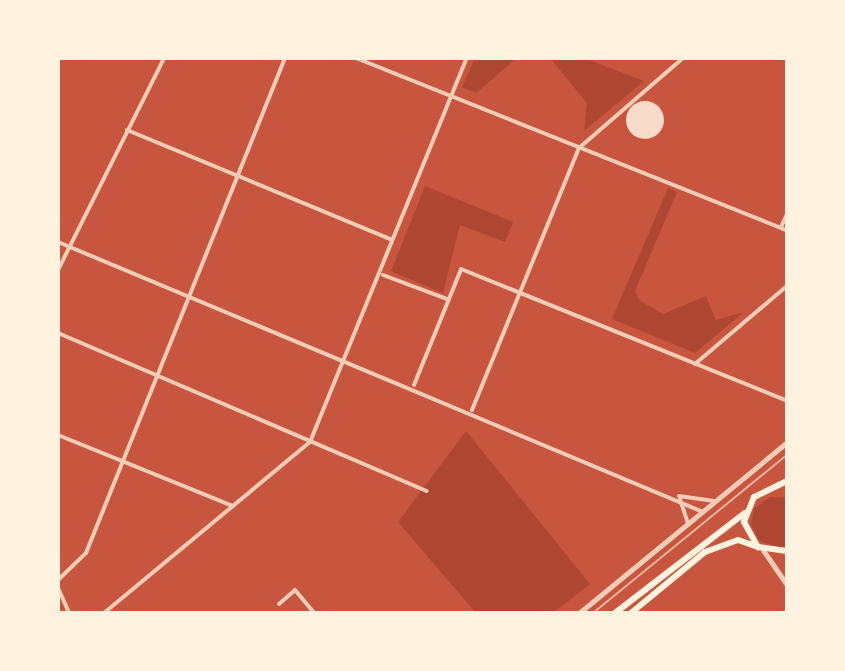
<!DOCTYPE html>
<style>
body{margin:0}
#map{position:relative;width:845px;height:671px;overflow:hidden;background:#c8553d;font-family:"Fira Sans Condensed",sans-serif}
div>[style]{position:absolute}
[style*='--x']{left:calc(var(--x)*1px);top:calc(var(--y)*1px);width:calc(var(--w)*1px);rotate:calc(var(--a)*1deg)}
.green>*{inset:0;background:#ae4732}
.building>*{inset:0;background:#f7dbc8}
.round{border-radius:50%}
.minor>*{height:4px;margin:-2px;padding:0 2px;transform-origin:2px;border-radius:2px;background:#f1ccb7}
.tertiary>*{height:5px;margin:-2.5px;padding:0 2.5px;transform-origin:2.5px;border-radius:2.5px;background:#f1ccb7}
.secondary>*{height:6px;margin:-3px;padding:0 3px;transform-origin:3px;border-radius:3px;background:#fff3e0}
.tram>*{height:2px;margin:-1px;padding:0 1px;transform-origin:1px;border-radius:1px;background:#e9b49f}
span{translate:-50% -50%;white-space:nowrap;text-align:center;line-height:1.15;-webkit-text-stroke:8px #fff3e0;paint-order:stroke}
.frame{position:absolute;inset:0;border:60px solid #fff3e0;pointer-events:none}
</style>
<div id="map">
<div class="green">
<i style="clip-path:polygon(475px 58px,517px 58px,476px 93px,462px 87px)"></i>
<i style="clip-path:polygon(550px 58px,584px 58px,644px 81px,584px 131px,587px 103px)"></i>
<i style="clip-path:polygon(425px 186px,513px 222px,505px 242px,460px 225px,443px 293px,391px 271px)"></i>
<i style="clip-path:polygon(668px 188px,677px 192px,635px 291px,639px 300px,663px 314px,706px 296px,716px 320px,744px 312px,695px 353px,612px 319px)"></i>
<i style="clip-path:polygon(466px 431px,590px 584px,553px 613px,476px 613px,398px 522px)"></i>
<i style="clip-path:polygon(770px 497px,787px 498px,787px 546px,781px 548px,759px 541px,751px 525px,754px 509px)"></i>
</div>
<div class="building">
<i class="round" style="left:626px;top:101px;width:38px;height:38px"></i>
</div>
<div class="minor">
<i style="--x:356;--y:58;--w:464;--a:21.8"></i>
<i style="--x:127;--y:130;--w:287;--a:22.5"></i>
<i style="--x:787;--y:180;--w:2;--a:90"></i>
<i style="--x:781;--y:227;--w:14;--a:-65"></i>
<i style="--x:58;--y:242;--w:699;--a:22.71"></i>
<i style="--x:58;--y:270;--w:237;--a:-63.4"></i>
<i style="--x:383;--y:275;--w:68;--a:20.6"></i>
<i style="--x:58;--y:333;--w:401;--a:23.2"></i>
<i style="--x:695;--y:364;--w:121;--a:-40.3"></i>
<i style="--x:414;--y:385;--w:125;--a:-67.9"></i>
<i style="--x:461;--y:269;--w:352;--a:22"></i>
<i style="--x:472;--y:410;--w:283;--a:-67.8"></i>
<i style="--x:579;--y:148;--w:138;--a:-40.9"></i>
<i style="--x:58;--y:435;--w:189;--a:22.1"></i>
<i style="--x:679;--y:496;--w:37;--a:8"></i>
<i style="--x:680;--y:499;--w:26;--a:72"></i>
<i style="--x:58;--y:580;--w:39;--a:-44"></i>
<i style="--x:86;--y:553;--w:534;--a:-68.1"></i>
<i style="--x:58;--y:588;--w:27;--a:66"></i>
<i style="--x:279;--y:604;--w:21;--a:-41"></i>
<i style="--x:295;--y:590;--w:30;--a:50"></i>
<i style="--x:104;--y:613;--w:268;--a:-39.7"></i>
<i style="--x:310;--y:442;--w:415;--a:-67.8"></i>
</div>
<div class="tertiary">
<i style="--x:763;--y:550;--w:42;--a:55.6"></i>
<i style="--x:579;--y:613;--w:269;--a:-39.4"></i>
</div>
<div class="secondary">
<i style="--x:787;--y:481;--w:37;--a:154"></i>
<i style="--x:754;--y:497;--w:27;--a:112"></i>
<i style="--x:744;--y:522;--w:29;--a:61"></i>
<i style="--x:758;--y:547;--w:29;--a:8"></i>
<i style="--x:615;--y:613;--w:164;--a:-37.6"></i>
<i style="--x:631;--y:613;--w:96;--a:-39.5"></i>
<i style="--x:705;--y:552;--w:35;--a:-20"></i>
<i style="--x:738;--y:540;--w:21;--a:19"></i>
</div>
<div class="tram">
<i style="--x:593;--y:613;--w:250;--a:-39.2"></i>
</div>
<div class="frame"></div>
</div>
